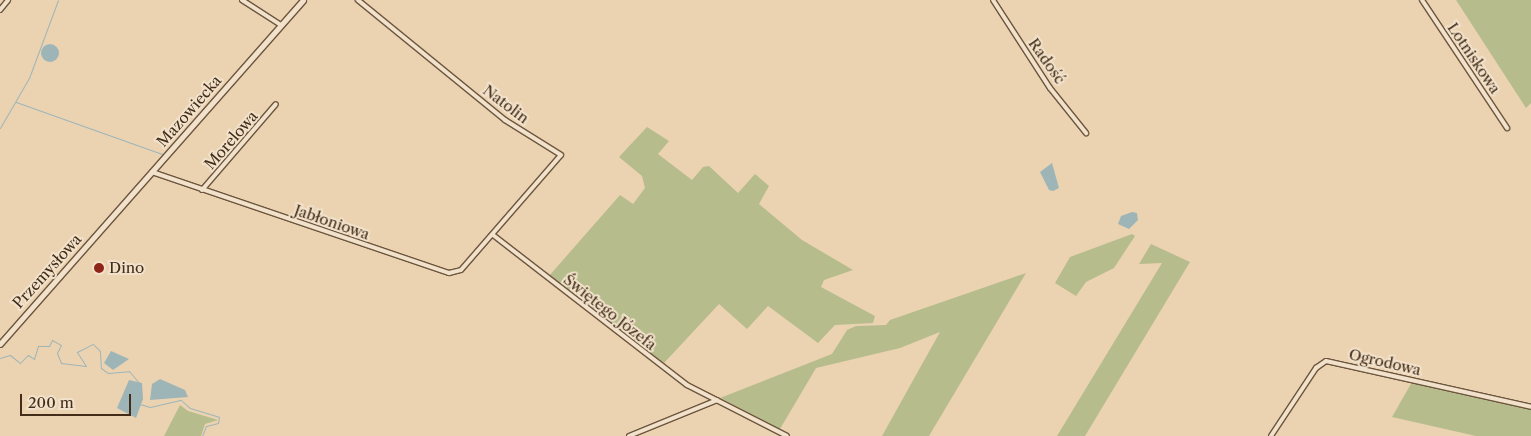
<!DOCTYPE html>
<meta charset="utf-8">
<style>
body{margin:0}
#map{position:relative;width:1531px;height:436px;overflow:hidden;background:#ebd3b1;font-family:"Libre Caslon Text",serif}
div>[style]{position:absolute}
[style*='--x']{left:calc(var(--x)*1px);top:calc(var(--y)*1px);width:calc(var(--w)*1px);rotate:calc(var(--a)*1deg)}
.green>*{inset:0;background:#b6bc8c}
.water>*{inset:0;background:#9eb5b8}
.round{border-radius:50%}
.stream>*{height:1px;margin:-0.5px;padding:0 0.5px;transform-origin:0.5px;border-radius:0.5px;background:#9eb5b8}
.roads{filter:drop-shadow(1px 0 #6d563e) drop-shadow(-1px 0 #6d563e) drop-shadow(0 1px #6d563e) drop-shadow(0 -1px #6d563e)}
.minor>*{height:4px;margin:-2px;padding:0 2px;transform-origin:2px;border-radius:2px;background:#f2e2cc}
.tertiary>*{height:4.5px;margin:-2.25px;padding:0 2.25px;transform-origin:2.25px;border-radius:2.25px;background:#f2e2cc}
.dots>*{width:14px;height:14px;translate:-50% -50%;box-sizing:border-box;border:2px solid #f2e2cc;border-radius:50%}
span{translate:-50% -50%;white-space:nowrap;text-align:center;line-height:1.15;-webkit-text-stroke:4px #f2e2cc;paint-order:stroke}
.street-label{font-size:15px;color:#432d18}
.poi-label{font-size:15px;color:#432d18}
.left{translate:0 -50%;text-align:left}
.scale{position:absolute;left:20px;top:394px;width:111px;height:22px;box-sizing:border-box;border:2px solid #432d18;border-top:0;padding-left:6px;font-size:15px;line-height:18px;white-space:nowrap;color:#432d18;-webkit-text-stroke:4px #f2e2cc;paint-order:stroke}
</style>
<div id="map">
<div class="green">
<i style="clip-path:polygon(1456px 0,1531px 0,1531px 103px,1526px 108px)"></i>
<i style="clip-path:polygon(647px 127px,669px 141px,658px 154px,692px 180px,703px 167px,709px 166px,738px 193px,755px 174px,769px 186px,759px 204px,802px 240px,853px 270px,824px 280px,821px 287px,875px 316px,873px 323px,835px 325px,818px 343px,768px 306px,747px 329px,719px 304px,664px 363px,549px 276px,620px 195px,633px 204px,645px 188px,642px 176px,619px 157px)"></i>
<i style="clip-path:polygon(1132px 234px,1135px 236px,1114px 268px,1086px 282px,1076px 296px,1055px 283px,1070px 257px)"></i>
<i style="clip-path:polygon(1151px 244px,1190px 262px,1085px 436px,1057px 436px,1162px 263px,1139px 264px)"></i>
<i style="clip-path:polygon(1026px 273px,929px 436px,882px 436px,940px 332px,900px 348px,816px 368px,780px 429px,720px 398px,832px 354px,847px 330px,856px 326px,886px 325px,890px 320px)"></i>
<i style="clip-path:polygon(1412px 382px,1531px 409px,1531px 436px,1476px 436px,1392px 417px)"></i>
<i style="clip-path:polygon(180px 405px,188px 411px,218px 420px,205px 424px,201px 436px,164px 436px)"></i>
</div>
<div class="water">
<i class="round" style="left:41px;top:44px;width:18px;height:18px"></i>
<i style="clip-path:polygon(1052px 163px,1059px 188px,1053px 191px,1049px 190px,1040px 172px)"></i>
<i style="clip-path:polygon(1132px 212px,1137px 213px,1138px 220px,1129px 229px,1118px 224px,1121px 216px)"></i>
<i style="clip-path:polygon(111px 351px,129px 359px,113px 370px,104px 363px)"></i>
<i style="clip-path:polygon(160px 379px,185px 390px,188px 397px,150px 400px,152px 384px)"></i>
<i style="clip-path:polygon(129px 380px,142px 383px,143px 399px,136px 418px,117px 408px)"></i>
</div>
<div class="stream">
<i style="--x:16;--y:102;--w:155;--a:19.6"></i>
<i style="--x:0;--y:128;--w:58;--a:-59.9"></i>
<i style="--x:29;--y:78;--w:83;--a:-69.6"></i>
<i style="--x:0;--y:358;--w:10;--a:-17"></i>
<i style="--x:10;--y:355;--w:13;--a:39"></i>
<i style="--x:20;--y:363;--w:11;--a:-45"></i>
<i style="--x:28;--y:355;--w:7;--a:34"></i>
<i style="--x:34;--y:359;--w:14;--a:-73"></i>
<i style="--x:38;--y:346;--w:11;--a:0"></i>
<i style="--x:49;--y:346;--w:7;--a:-63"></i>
<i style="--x:52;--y:340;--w:10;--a:29"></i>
<i style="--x:61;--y:345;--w:9;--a:117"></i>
<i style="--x:57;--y:353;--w:11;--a:68"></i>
<i style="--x:61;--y:363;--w:25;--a:7"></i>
<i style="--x:86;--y:366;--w:17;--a:-123"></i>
<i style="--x:77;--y:352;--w:18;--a:-27"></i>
<i style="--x:93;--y:344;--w:10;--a:45"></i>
<i style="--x:100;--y:351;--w:17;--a:87"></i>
<i style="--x:101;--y:368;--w:9;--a:36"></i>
<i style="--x:108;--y:373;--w:21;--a:-5"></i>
<i style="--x:129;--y:371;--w:17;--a:50"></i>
<i style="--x:140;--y:404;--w:10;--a:17"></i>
<i style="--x:150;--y:407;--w:32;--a:-13"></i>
<i style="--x:181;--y:400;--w:12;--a:42"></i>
<i style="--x:190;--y:408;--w:30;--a:17"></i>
<i style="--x:219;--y:417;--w:6;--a:99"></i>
<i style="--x:218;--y:423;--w:12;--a:166"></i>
<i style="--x:206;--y:426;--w:11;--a:112"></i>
<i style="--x:228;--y:436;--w:3;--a:0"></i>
</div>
<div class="roads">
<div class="minor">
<i style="--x:242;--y:0;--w:46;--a:32.7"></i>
<i style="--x:993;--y:0;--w:105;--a:57.1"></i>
<i style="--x:1050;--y:88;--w:58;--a:51.3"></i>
<i style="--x:1422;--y:0;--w:154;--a:56.4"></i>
<i style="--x:0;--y:10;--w:13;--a:-51"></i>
<i style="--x:152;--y:172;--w:314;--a:18.8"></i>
<i style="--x:449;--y:273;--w:12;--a:-14"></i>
<i style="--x:461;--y:270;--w:152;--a:-49"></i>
<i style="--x:561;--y:155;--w:66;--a:-148"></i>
<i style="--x:505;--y:120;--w:190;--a:-140.8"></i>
<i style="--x:202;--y:190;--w:113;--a:-49.3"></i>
<i style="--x:493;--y:235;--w:245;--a:37.7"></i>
<i style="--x:687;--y:385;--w:112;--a:27"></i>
<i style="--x:629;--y:436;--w:95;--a:-22.2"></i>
<i style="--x:1271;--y:436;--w:82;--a:-56.5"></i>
<i style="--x:1316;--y:368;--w:12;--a:-35"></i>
<i style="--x:1326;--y:361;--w:210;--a:12.6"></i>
</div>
<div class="tertiary">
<i style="--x:0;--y:344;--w:458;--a:-48.6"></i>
</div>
</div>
<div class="dots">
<i style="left:99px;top:268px;background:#8f2418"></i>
</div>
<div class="street-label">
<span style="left:1474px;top:58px;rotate:56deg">Lotniskowa</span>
<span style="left:1047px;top:61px;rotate:55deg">Radość</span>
<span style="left:506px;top:104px;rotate:37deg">Natolin</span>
<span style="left:189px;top:111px;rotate:-49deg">Mazowiecka</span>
<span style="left:231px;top:140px;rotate:-49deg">Morelowa</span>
<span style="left:332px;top:222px;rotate:19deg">Jabłoniowa</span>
<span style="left:47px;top:271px;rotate:-48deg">Przemysłowa</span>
<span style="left:610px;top:312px;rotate:38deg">Świętego Józefa</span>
<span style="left:1385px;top:362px;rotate:13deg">Ogrodowa</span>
</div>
<div class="poi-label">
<span class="left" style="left:109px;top:268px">Dino</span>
</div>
<div class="scale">200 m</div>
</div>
